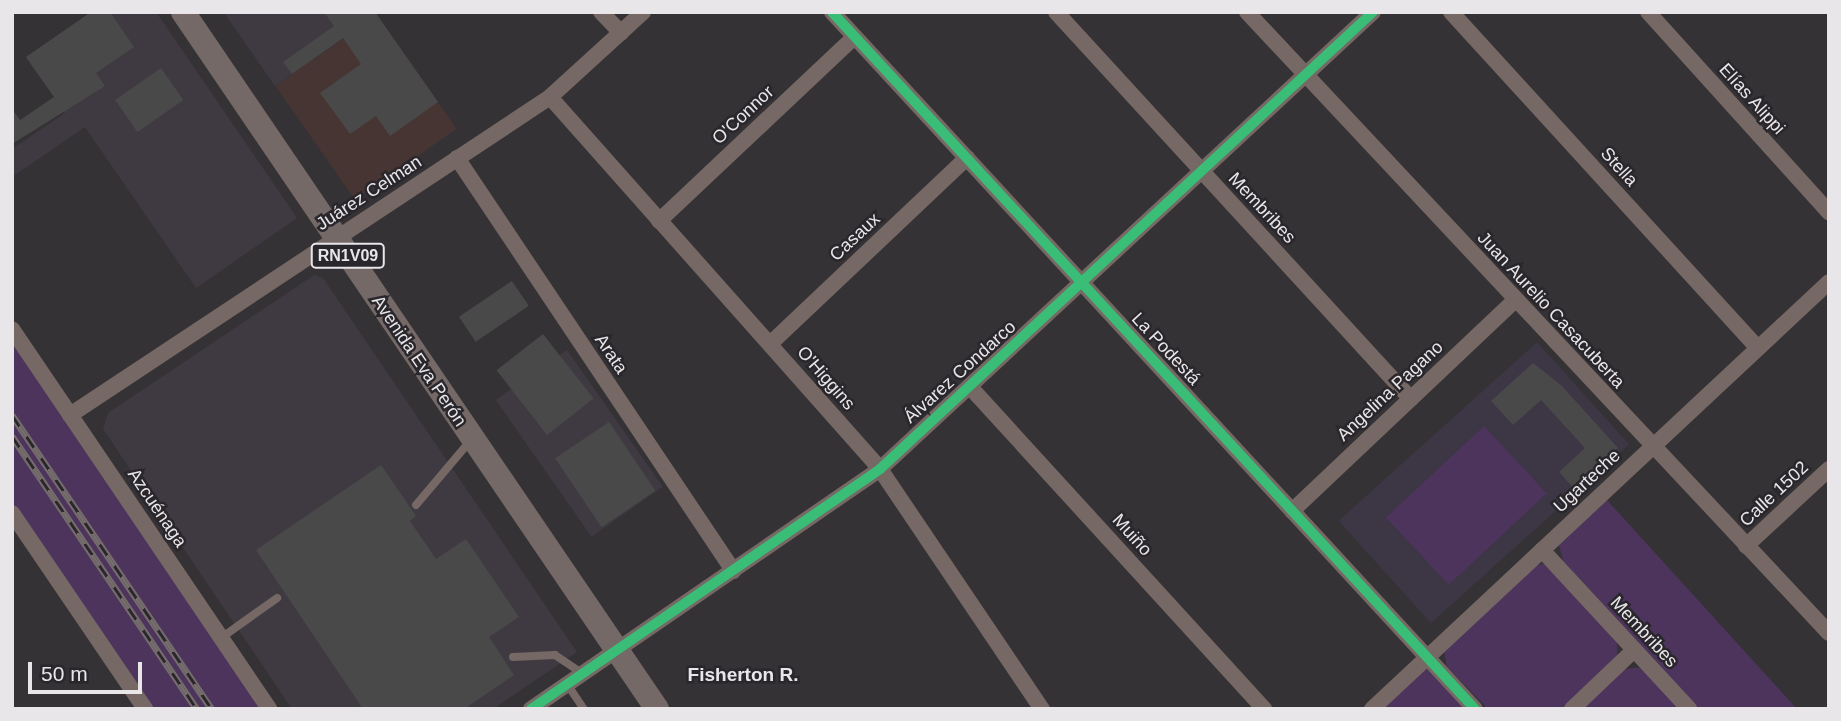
<!DOCTYPE html>
<meta charset="utf-8">
<style>
body{margin:0}
#map{position:relative;width:1841px;height:721px;overflow:hidden;background:#343235;font-family:Arial,sans-serif}
div>[style]{position:absolute}
[style*='--x']{left:calc(var(--x)*1px);top:calc(var(--y)*1px);width:calc(var(--w)*1px);rotate:calc(var(--a)*1deg)}
.commercial>*{inset:0;background:#463532;transform-origin:0 0}
.built>*{inset:0;background:#3f3a42;transform-origin:0 0}
.education>*{inset:0;background:#3c3645;transform-origin:0 0}
.green>*{inset:0;background:#4d345d;transform-origin:0 0}
.building>*{inset:0;background:#4a494a;transform-origin:0 0}
.service>*{height:8px;margin:-4px;padding:0 4px;transform-origin:4px;border-radius:4px;background:#766864}
.minor>*{height:16px;margin:-8px;padding:0 8px;transform-origin:8px;border-radius:8px;background:#766864}
.primary>*{height:24px;margin:-12px;padding:0 12px;transform-origin:12px;border-radius:12px;background:#756967}
.rail>*{height:7px;margin-top:-3.5px;transform-origin:0;background:repeating-linear-gradient(90deg,#2a272c 0 13px,#756d6b 0 26px);box-sizing:border-box;border-block:2px solid #756d6b}
.cycleway>*{height:10px;margin:-5px;padding:0 5px;transform-origin:5px;border-radius:5px;background:#3abd76}
span{translate:-50% -50%;white-space:nowrap;text-align:center;line-height:1.15;-webkit-text-stroke:5px #2a272c;paint-order:stroke}
.shield-label span{padding:2px 5px;background:#2a272c;border:2px solid;border-radius:5px;-webkit-text-stroke-width:0}
.shield-label{font-size:16px;color:#e8e6e9;font-weight:700}
.street-label{font-size:18px;color:#e8e6e9}
.neighbourhood-label{font-size:19px;color:#e8e6e9;font-weight:700}
.frame{position:absolute;inset:0;border:14px solid #e8e6e9;pointer-events:none}
.scale{position:absolute;left:28px;top:662px;width:114px;height:32px;box-sizing:border-box;border:4px solid #e8e6e9;border-top:0;padding-left:9px;font-size:21px;line-height:24px;white-space:nowrap;color:#e8e6e9;-webkit-text-stroke:5px #2a272c;paint-order:stroke}
</style>
<div id="map">
<div class="commercial">
<i style="left:377px;top:15px;width:139px;height:124px;rotate:55deg"></i>
</div>
<div class="built">
<i style="clip-path:polygon(91px 12px,156px 12px,297px 218px,196px 288px,85px 127px,12px 177px,12px 149px,65px 113px,26px 57px)"></i>
<i style="clip-path:polygon(228px 12px,375px 12px,377px 15px,275px 86px,225px 14px)"></i>
<i style="clip-path:polygon(314px 275px,323px 278px,577px 652px,493px 709px,292px 709px,103px 429px,108px 413px)"></i>
<i style="left:567px;top:350px;width:167px;height:87px;rotate:55deg"></i>
</div>
<div class="education">
<i style="left:1537px;top:342px;width:138px;height:267px;rotate:48deg"></i>
</div>
<div class="green">
<i style="clip-path:polygon(12px 329px,269px 709px,145px 709px,12px 514px)"></i>
<i style="left:1484px;top:426px;width:92px;height:134px;rotate:47deg"></i>
<i style="clip-path:polygon(1606px 499px,1797px 709px,1699px 709px,1563px 561px,1559px 545px)"></i>
<i style="clip-path:polygon(1544px 564px,1617px 639px,1617px 660px,1564px 709px,1488px 709px,1447px 667px,1444px 650px,1535px 565px)"></i>
<i style="clip-path:polygon(1644px 667px,1682px 709px,1582px 709px,1624px 669px)"></i>
<i style="clip-path:polygon(1430px 668px,1469px 709px,1382px 709px,1423px 671px)"></i>
</div>
<div class="building">
<i style="clip-path:polygon(91px 12px,110px 12px,134px 47px,96px 73px,105px 86px,12px 144px,12px 109px,20px 120px,54px 97px,26px 57px)"></i>
<i style="clip-path:polygon(324px 12px,375px 12px,438px 102px,390px 136px,376px 116px,350px 134px,320px 93px,361px 64px,343px 38px,292px 74px,283px 62px,334px 26px)"></i>
<i style="left:161px;top:68px;width:39px;height:56px;rotate:55deg"></i>
<i style="left:512px;top:281px;width:30px;height:64px;rotate:56deg"></i>
<i style="left:543px;top:334px;width:82px;height:59px;rotate:52deg"></i>
<i style="clip-path:polygon(1533px 363px,1561px 385px,1618px 448px,1606px 459px,1610px 463px,1575px 490px,1559px 472px,1585px 448px,1541px 400px,1513px 425px,1491px 401px)"></i>
<i style="left:609px;top:422px;width:83px;height:65px;rotate:56deg"></i>
<i style="clip-path:polygon(381px 465px,416px 516px,410px 521px,436px 559px,466px 539px,519px 617px,489px 637px,514px 675px,464px 709px,363px 709px,256px 550px)"></i>
</div>
<div class="service">
<i style="--x:416;--y:505;--w:84;--a:-49.8"></i>
<i style="--x:221;--y:638;--w:69;--a:-35.5"></i>
<i style="--x:513;--y:657;--w:42;--a:-2.7"></i>
<i style="--x:555;--y:655;--w:34;--a:34"></i>
<i style="--x:567;--y:684;--w:30;--a:56"></i>
</div>
<div class="minor">
<i style="--x:601;--y:12;--w:29;--a:46"></i>
<i style="--x:832;--y:12;--w:948;--a:47.31"></i>
<i style="--x:1056;--y:12;--w:525;--a:47.47"></i>
<i style="--x:1247;--y:12;--w:851;--a:46.86"></i>
<i style="--x:1451;--y:12;--w:455;--a:47.6"></i>
<i style="--x:1648;--y:12;--w:270;--a:47.9"></i>
<i style="--x:550;--y:97;--w:497;--a:48.4"></i>
<i style="--x:880;--y:469;--w:290;--a:56"></i>
<i style="--x:457;--y:158;--w:497;--a:56.2"></i>
<i style="--x:659;--y:221;--w:268;--a:-43.3"></i>
<i style="--x:12;--y:329;--w:459;--a:55.9"></i>
<i style="--x:770;--y:344;--w:271;--a:-43.4"></i>
<i style="--x:971;--y:388;--w:435;--a:47.6"></i>
<i style="--x:70;--y:415;--w:576;--a:-33.52"></i>
<i style="--x:550;--y:97;--w:126;--a:-42.4"></i>
<i style="--x:1292;--y:511;--w:307;--a:-43.4"></i>
<i style="--x:12;--y:513;--w:237;--a:55.8"></i>
<i style="--x:1746;--y:546;--w:113;--a:-42.9"></i>
<i style="--x:1542;--y:550;--w:217;--a:47.2"></i>
<i style="--x:531;--y:709;--w:424;--a:-34.5"></i>
<i style="--x:880;--y:469;--w:672;--a:-42.83"></i>
<i style="--x:1372;--y:709;--w:625;--a:-43.06"></i>
<i style="--x:1572;--y:709;--w:86;--a:-43.6"></i>
</div>
<div class="primary">
<i style="--x:183;--y:12;--w:843;--a:55.78"></i>
</div>
<div class="rail">
<i style="--x:12;--y:415;--w:356;--a:55.8"></i>
<i style="--x:12;--y:436;--w:330;--a:55.9"></i>
</div>
<div class="cycleway">
<i style="--x:832;--y:12;--w:948;--a:47.31"></i>
<i style="--x:531;--y:709;--w:424;--a:-34.5"></i>
<i style="--x:880;--y:469;--w:672;--a:-42.83"></i>
</div>
<div class="shield-label">
<span style="left:348px;top:256px">RN1V09</span>
</div>
<div class="street-label">
<span style="left:1752px;top:99px;rotate:48deg">Elías Alippi</span>
<span style="left:743px;top:115px;rotate:-43deg">O'Connor</span>
<span style="left:1619px;top:167px;rotate:48deg">Stella</span>
<span style="left:369px;top:193px;rotate:-33deg">Juárez Celman</span>
<span style="left:1262px;top:208px;rotate:47deg">Membribes</span>
<span style="left:855px;top:237px;rotate:-43deg">Casaux</span>
<span style="left:1551px;top:310px;rotate:47deg">Juan Aurelio Casacuberta</span>
<span style="left:1166px;top:349px;rotate:47deg">La Podestá</span>
<span style="left:611px;top:354px;rotate:56deg">Arata</span>
<span style="left:419px;top:361px;rotate:56deg">Avenida Eva Perón</span>
<span style="left:960px;top:372px;rotate:-42deg">Álvarez Condarco</span>
<span style="left:826px;top:378px;rotate:49deg">O'Higgins</span>
<span style="left:1390px;top:391px;rotate:-43deg">Angelina Pagano</span>
<span style="left:1587px;top:481px;rotate:-43deg">Ugarteche</span>
<span style="left:1774px;top:494px;rotate:-43deg">Calle 1502</span>
<span style="left:157px;top:508px;rotate:56deg">Azcuénaga</span>
<span style="left:1132px;top:535px;rotate:48deg">Muiño</span>
<span style="left:1644px;top:632px;rotate:47deg">Membribes</span>
</div>
<div class="neighbourhood-label">
<span style="left:743px;top:675px">Fisherton R.</span>
</div>
<div class="frame"></div>
<div class="scale">50 m</div>
</div>
